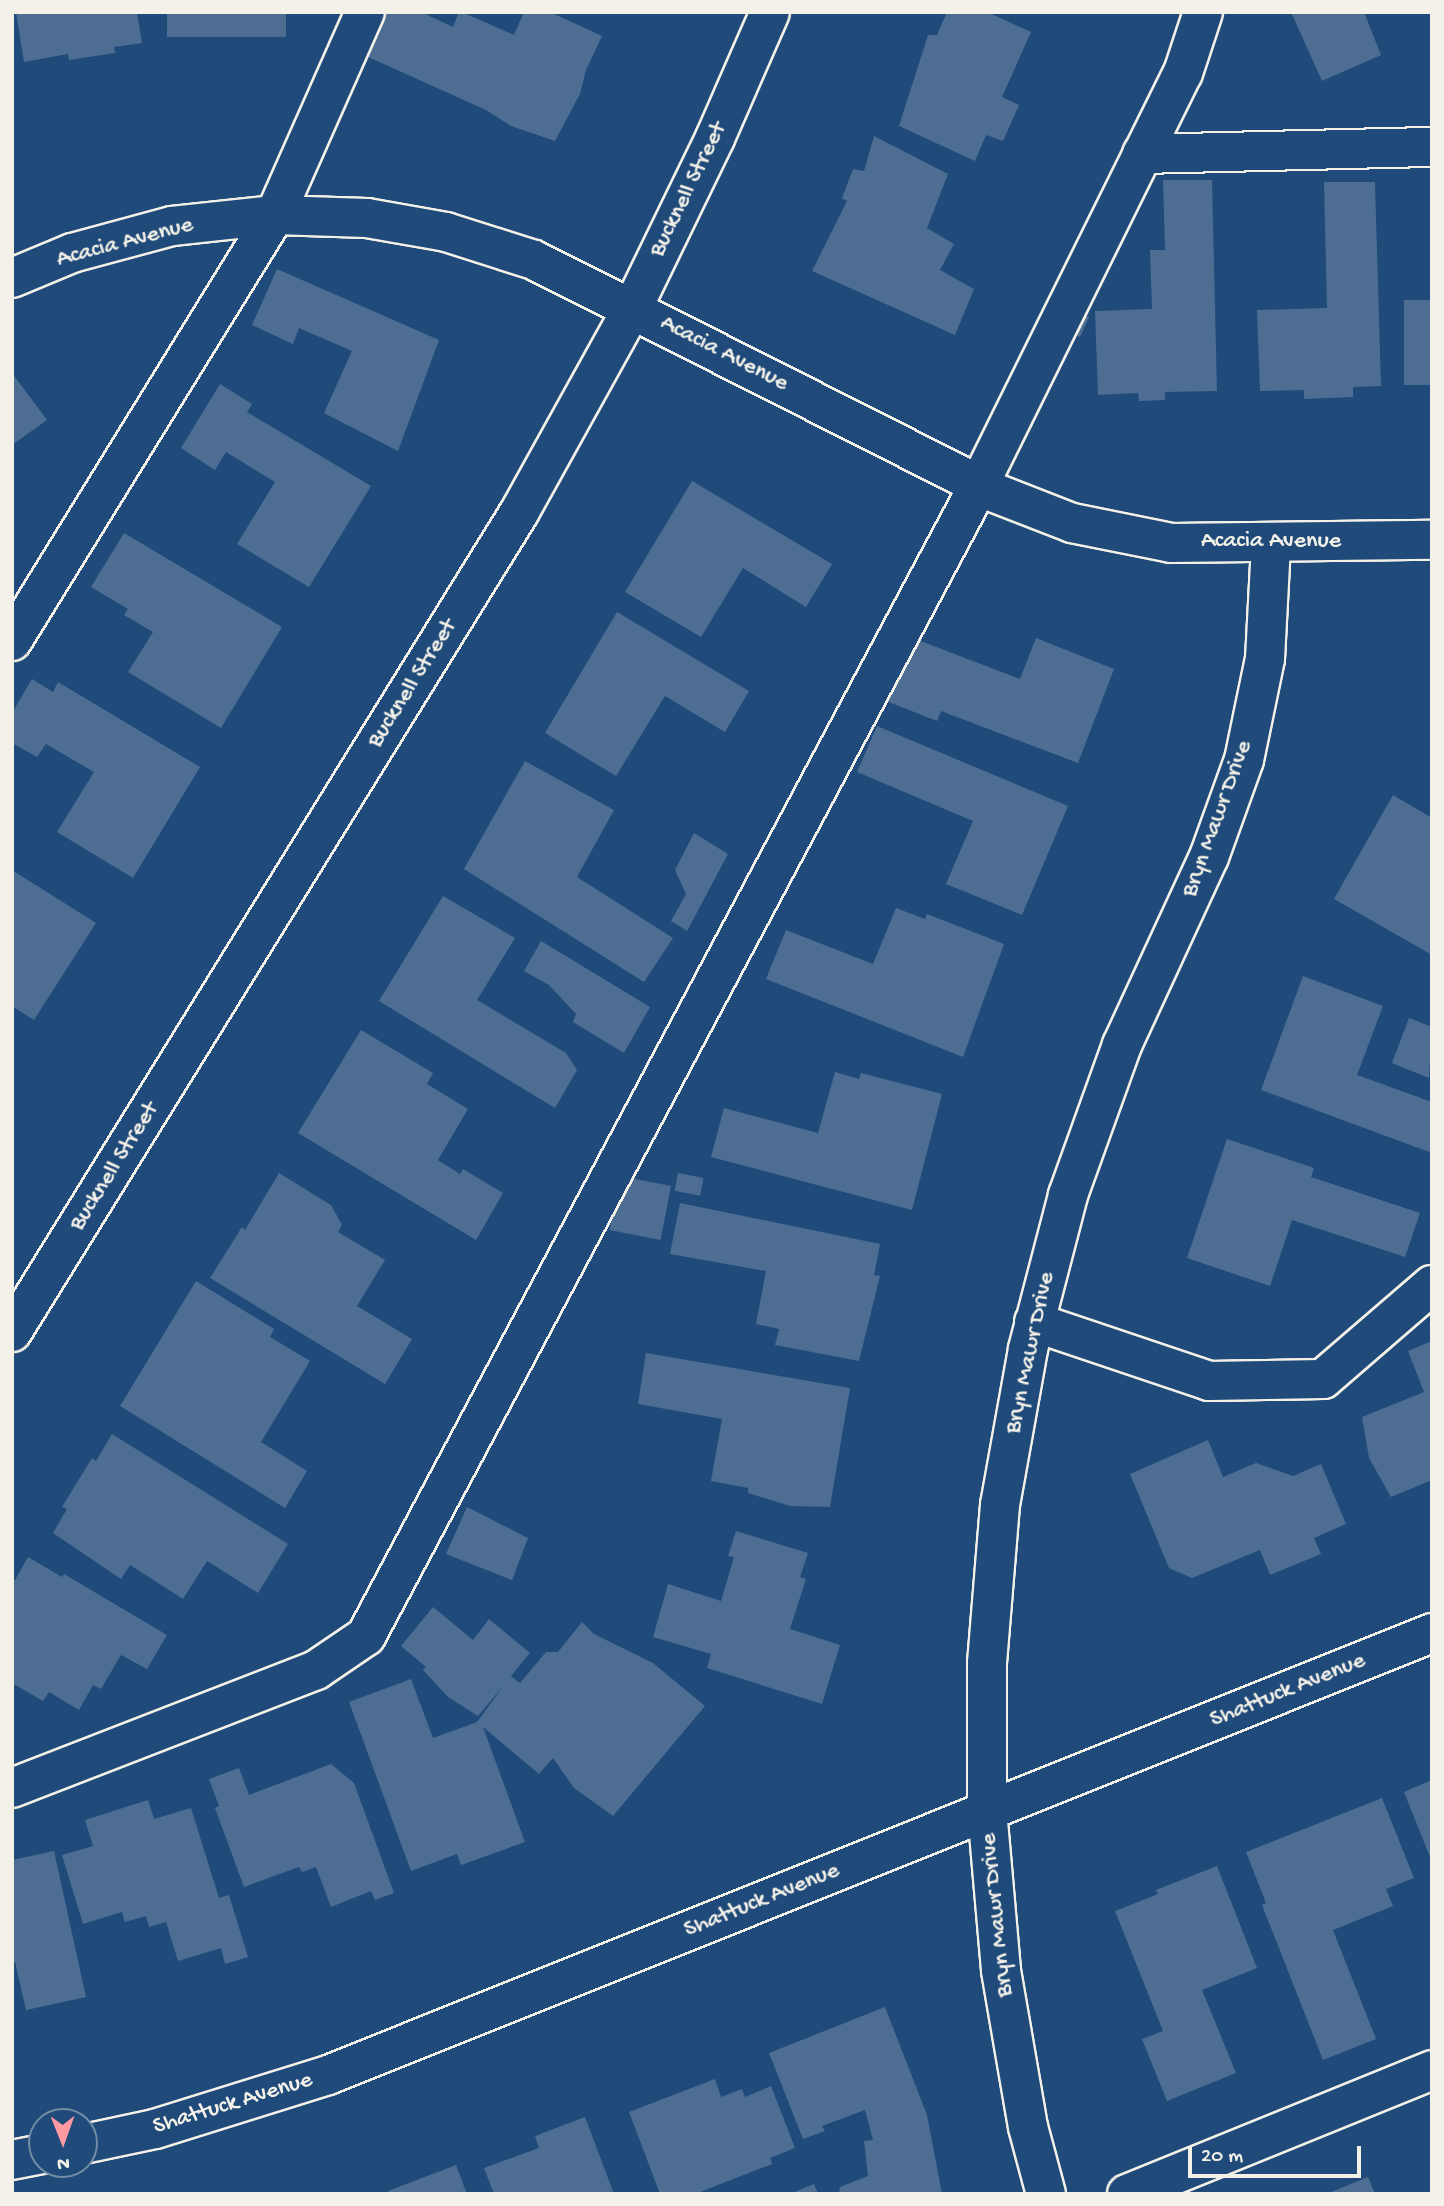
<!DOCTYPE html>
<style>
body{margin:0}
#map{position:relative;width:1444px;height:2206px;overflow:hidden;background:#1f4a7a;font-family:"Gochi Hand",sans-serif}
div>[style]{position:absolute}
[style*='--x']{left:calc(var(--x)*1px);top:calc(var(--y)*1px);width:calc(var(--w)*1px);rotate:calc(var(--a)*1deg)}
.building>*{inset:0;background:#4d6e92;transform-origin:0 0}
.roads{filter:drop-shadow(2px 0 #f4f1e8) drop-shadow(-2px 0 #f4f1e8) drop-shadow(0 2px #f4f1e8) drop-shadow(0 -2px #f4f1e8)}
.minor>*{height:38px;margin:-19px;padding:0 19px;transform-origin:19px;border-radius:19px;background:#1f4a7a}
span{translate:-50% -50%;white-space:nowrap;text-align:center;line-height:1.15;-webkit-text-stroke:7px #1f4a7a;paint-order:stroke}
.street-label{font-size:24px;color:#f4f1e8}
.frame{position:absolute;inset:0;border:14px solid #f4f1e8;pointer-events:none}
.north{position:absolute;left:28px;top:2108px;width:70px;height:70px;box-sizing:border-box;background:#1f4a7a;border:2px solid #748da6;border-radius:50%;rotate:179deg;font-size:19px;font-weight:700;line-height:28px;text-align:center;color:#f4f1e8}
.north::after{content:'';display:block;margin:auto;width:24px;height:32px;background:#ff9aa2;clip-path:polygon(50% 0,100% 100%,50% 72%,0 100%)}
.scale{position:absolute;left:1188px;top:2146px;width:173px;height:32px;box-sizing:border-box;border:4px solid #f4f1e8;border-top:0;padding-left:9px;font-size:21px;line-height:24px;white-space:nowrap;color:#f4f1e8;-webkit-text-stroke:5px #1f4a7a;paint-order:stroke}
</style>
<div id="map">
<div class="building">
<i style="clip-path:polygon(16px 12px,137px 12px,142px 43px,114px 47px,115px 53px,69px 60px,68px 54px,24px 62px)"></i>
<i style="left:167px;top:12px;width:119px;height:25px"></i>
<i style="clip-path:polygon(386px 12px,421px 12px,453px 27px,459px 12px,462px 12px,514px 35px,524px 12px,550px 12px,602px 36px,586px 70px,580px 94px,555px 141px,511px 126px,486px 110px,366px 56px)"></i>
<i style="clip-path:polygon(947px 12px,987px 12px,1031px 32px,1002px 97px,1019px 105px,1003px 141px,986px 135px,975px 161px,899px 126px,928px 35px,937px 35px)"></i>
<i style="clip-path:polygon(1291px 12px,1364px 12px,1381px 55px,1322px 81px)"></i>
<i style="clip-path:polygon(874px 136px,948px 174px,927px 228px,954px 244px,940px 270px,974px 289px,955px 335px,812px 271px,847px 201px,842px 198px,853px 169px,864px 171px)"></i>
<i style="clip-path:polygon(1163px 180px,1212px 180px,1217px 391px,1165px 392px,1165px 400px,1139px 401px,1138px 393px,1098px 395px,1095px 311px,1152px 309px,1150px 250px,1165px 250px)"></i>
<i style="clip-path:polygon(1324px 182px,1375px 182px,1381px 386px,1353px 387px,1353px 397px,1304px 399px,1304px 390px,1260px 391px,1257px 310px,1327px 308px)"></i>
<i style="clip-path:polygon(277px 269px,439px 340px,398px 451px,324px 413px,352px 351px,299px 328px,293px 344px,252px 325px)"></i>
<i style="left:1432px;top:300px;width:85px;height:28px;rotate:90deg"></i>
<i style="left:1069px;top:308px;width:22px;height:22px;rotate:24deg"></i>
<i style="clip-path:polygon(12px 373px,47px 420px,12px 445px)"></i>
<i style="clip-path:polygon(220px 384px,252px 404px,247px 412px,371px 486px,309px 587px,237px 544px,275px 482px,226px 452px,215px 470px,181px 448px)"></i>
<i style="clip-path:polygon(692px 481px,832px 564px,806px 607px,743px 568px,701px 637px,625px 592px)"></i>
<i style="clip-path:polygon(124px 533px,282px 627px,221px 728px,128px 672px,153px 632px,124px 615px,128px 609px,91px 587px)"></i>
<i style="clip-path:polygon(617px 612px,749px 691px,725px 732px,665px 696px,616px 776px,545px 733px)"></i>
<i style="clip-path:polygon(905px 635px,1020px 679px,1036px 638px,1114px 669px,1078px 763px,941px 711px,937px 721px,881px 699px)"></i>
<i style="clip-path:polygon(32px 679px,53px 692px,58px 682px,200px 767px,133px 878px,57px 832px,94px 772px,46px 744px,37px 757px,12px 743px,12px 713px)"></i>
<i style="clip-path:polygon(877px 726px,1068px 806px,1022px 915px,946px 884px,973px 821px,857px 772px)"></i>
<i style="clip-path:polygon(525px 761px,614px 810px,577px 877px,673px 938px,644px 982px,464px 869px)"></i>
<i style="clip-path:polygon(1393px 795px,1432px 818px,1432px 955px,1334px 899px)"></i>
<i style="clip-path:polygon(694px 833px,728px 854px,687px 931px,671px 921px,686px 894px,675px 870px)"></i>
<i style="clip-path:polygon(12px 870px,96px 923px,34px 1020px,12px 1006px)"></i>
<i style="clip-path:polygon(443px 896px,515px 938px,477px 1000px,566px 1053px,577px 1070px,555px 1108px,379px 1001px)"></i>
<i style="clip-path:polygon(896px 908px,925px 919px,927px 914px,1004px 944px,963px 1057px,766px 979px,786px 930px,873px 964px)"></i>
<i style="clip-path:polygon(541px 941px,650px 1007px,624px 1053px,573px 1022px,576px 1014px,549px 985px,524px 971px)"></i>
<i style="clip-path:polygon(1303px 976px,1383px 1006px,1357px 1075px,1432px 1102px,1432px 1153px,1261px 1090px)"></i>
<i style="clip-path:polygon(1409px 1018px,1432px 1027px,1429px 1078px,1392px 1063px)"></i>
<i style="clip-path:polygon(361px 1030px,433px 1073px,427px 1084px,468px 1109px,438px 1160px,460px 1174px,463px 1169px,503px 1193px,476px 1240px,298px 1133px)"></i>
<i style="clip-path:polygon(835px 1072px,859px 1079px,861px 1073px,942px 1094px,912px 1210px,711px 1157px,724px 1108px,818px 1133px)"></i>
<i style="clip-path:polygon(1227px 1139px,1314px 1168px,1311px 1177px,1420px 1213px,1405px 1257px,1292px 1220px,1270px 1286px,1187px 1258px)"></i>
<i style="clip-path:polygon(279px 1173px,331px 1205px,342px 1225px,338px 1232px,385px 1260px,357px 1306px,412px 1339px,385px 1384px,210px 1278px,242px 1227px,245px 1230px)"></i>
<i style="left:678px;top:1173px;width:26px;height:18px;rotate:11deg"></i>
<i style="left:620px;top:1176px;width:52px;height:55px;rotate:11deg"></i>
<i style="clip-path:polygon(680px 1203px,880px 1244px,874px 1275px,880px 1276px,859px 1361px,775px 1345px,779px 1329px,756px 1324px,766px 1271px,670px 1254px)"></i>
<i style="clip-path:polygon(196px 1281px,274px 1329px,270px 1337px,310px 1361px,261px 1442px,307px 1471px,285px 1508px,120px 1406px)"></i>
<i style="clip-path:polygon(1432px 1341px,1432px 1480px,1391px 1497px,1369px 1458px,1362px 1417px,1424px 1392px,1408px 1351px)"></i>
<i style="clip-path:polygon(646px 1353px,850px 1388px,830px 1507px,790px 1506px,748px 1493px,748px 1488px,711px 1481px,722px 1419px,638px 1404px)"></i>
<i style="clip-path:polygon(112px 1434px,288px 1544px,258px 1593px,207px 1561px,183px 1599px,130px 1565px,121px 1579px,53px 1533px,67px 1509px,62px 1507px,92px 1458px,96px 1461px)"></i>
<i style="clip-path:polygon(1208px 1440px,1223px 1477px,1256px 1463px,1293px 1476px,1321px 1464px,1346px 1524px,1314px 1538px,1321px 1554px,1270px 1575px,1260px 1550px,1192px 1578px,1169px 1568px,1130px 1474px)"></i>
<i style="clip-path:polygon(467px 1507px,528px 1538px,512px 1580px,446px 1554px)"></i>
<i style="clip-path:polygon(736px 1531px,808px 1553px,800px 1577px,806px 1579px,790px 1629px,840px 1645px,822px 1704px,707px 1668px,711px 1654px,653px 1637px,668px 1584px,721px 1601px,734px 1557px,728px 1556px)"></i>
<i style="clip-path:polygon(28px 1557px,62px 1577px,64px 1574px,167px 1635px,147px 1669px,121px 1655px,101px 1689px,93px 1685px,79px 1710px,49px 1692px,43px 1701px,12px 1683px,12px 1578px,15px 1580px)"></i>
<i style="clip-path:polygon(433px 1607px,473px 1640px,489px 1619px,530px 1653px,511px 1676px,520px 1683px,546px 1652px,558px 1652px,582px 1622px,594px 1634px,653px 1663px,705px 1706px,613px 1816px,574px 1788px,553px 1758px,539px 1774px,483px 1727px,525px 1842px,461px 1865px,457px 1854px,411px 1871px,349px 1702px,411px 1679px,433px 1738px,477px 1722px,504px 1685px,478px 1716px,448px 1697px,423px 1670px,426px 1667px,401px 1646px)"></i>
<i style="clip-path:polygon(331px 1764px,354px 1783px,394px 1893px,375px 1900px,371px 1891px,331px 1907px,316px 1867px,302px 1872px,299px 1867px,244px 1887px,215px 1808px,219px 1806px,209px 1779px,239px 1768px,249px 1795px)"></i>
<i style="clip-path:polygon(1432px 1780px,1432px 1862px,1404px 1792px)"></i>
<i style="clip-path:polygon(1382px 1798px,1414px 1878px,1386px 1889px,1393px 1906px,1333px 1930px,1376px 2039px,1323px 2060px,1262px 1905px,1266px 1903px,1246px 1852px)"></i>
<i style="clip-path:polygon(148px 1800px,154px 1819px,191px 1808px,219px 1898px,229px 1895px,248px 1957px,225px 1964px,221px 1948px,178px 1961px,166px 1922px,149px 1927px,146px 1916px,125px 1922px,122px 1912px,83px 1924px,62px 1855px,93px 1846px,85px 1820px)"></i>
<i style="clip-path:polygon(54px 1851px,86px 1997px,26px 2010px,15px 1962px,12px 1963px,12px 1860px)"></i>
<i style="clip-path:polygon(1217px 1866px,1257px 1968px,1202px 1990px,1236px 2073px,1167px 2101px,1142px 2039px,1163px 2031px,1115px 1911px,1158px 1894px,1156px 1890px)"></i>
<i style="clip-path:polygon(885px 2007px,927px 2115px,942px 2194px,839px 2194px,840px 2187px,868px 2176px,864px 2141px,873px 2140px,865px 2110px,822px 2126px,825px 2131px,803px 2139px,769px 2053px)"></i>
<i style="clip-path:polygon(715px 2079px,721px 2097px,742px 2089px,745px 2097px,771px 2086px,795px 2148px,770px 2158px,772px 2164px,695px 2194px,660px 2194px,629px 2112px)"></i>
<i style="clip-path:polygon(585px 2117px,614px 2194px,494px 2194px,484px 2168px,539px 2148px,535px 2136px)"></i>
<i style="clip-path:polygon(456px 2165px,467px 2194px,389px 2194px,388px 2191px)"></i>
<i style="clip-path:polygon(1368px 2177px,1375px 2194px,1326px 2194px)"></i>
<i style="clip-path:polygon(814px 2184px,818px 2194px,790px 2194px)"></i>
</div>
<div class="roads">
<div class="minor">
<i style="--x:1142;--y:154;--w:290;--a:-1.4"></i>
<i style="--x:12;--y:278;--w:65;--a:-22.6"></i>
<i style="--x:72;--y:253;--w:104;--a:-15.1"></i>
<i style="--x:172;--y:226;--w:104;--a:-6.1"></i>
<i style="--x:275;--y:215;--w:92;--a:1.9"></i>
<i style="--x:367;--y:218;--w:80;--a:10"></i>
<i style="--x:446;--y:232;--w:92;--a:17.7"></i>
<i style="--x:534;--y:260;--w:517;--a:26.81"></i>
<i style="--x:995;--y:493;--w:83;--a:21.3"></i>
<i style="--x:1072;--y:523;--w:101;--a:11.4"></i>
<i style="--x:1171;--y:543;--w:261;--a:-0.7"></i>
<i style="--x:12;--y:641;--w:501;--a:-58.31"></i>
<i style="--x:275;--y:215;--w:222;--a:-66.1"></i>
<i style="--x:1034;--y:1322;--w:185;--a:18.6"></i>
<i style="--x:1209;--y:1381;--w:114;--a:-1"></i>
<i style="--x:1323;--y:1379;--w:144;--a:-40.8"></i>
<i style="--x:12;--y:1332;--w:965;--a:-58.25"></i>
<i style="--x:520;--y:511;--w:233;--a:-61"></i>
<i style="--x:633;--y:307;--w:188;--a:-64.1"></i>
<i style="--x:715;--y:138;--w:137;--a:-66.4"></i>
<i style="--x:12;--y:1788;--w:326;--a:-21.2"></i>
<i style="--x:316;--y:1670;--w:60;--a:-34.2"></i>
<i style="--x:366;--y:1636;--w:1304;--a:-61.96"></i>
<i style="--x:979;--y:485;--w:460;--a:-63.7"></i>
<i style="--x:1183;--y:73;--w:64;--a:-71.8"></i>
<i style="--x:84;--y:2144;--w:73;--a:-11.9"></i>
<i style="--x:155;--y:2129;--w:181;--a:-17.3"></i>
<i style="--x:328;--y:2075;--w:1189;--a:-21.82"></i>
<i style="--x:12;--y:2160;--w:31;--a:-11"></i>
<i style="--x:1046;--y:2194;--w:69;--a:-105"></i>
<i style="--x:1028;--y:2127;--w:159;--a:-99.8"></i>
<i style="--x:1001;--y:1970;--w:160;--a:-95"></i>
<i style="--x:987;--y:1811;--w:148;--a:-90"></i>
<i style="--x:987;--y:1663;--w:159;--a:-85.3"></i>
<i style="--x:1000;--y:1505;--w:158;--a:-79.8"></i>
<i style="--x:1028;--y:1349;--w:159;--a:-75.4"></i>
<i style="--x:1068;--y:1195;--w:159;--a:-70.2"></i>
<i style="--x:1122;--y:1045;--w:207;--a:-65.2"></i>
<i style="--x:1209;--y:857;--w:103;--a:-70.2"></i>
<i style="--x:1244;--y:760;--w:103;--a:-78.3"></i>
<i style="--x:1265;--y:659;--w:115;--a:-87"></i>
<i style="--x:1127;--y:2194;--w:329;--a:-22.1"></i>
</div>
</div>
<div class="street-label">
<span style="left:689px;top:190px;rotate:-64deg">Bucknell Street</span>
<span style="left:125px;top:243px;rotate:-15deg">Acacia Avenue</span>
<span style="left:724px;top:354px;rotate:27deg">Acacia Avenue</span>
<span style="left:1271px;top:542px">Acacia Avenue</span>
<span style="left:413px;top:684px;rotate:-58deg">Bucknell Street</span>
<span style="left:1218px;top:819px;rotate:-70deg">Bryn Mawr Drive</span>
<span style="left:115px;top:1167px;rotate:-58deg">Bucknell Street</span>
<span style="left:1031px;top:1353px;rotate:-78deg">Bryn Mawr Drive</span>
<span style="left:1288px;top:1691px;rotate:-22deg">Shattuck Avenue</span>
<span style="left:762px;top:1901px;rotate:-22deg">Shattuck Avenue</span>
<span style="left:998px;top:1915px;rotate:-96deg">Bryn Mawr Drive</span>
<span style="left:233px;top:2104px;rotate:-17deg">Shattuck Avenue</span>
</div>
<div class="frame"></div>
<div class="north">N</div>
<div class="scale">20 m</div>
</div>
